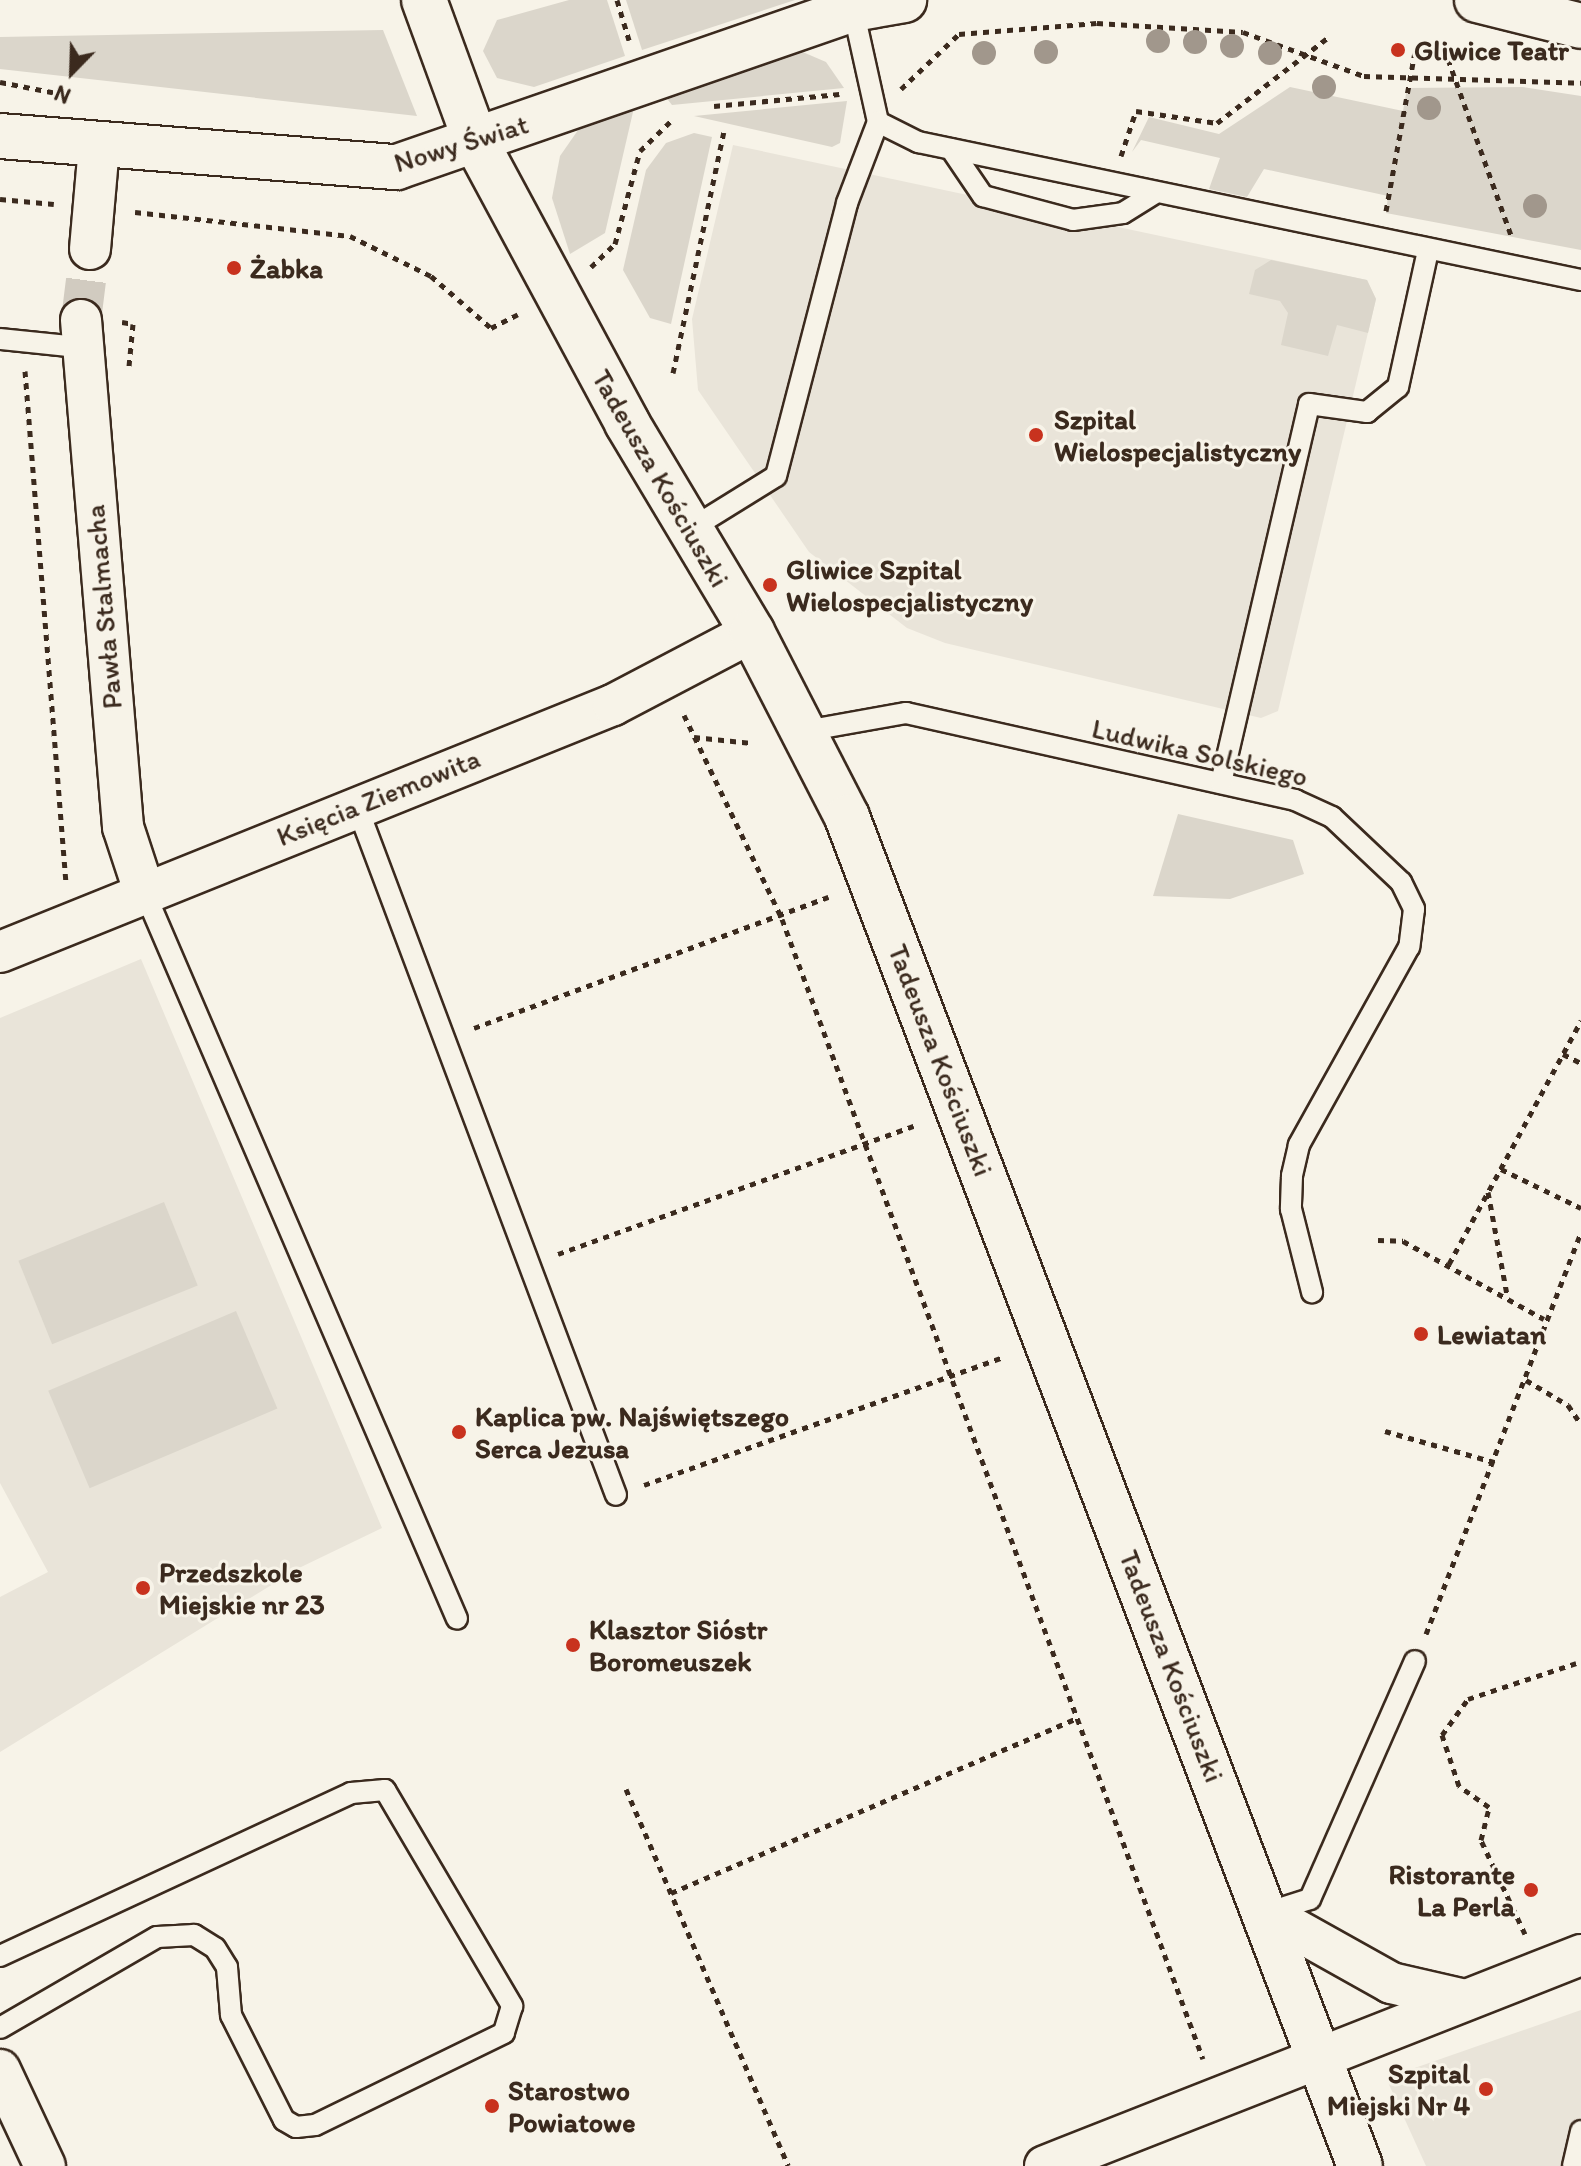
<!DOCTYPE html>
<meta charset="utf-8">
<style>
body{margin:0}
#map{position:relative;width:1581px;height:2166px;overflow:hidden;background:#f7f3e8;font-family:Itim,sans-serif}
div>[style]{position:absolute}
[style*='--x']{left:calc(var(--x)*1px);top:calc(var(--y)*1px);width:calc(var(--w)*1px);rotate:calc(var(--a)*1deg)}
.built>*{inset:0;background:#e9e4d9}
.green>*{inset:0;background:#dbd6cb;transform-origin:0 0}
.street-tunnel>*{height:40px;margin-top:-20px;transform-origin:0;background:repeating-linear-gradient(90deg,#d1cbc0 0 40px,transparent 0 60px)}
.path>*{height:5px;margin-top:-2.5px;transform-origin:0;background:repeating-linear-gradient(90deg,#3b2a1e 0 6px,transparent 0 12px)}
.roads{filter:drop-shadow(2px 0 #3b2a1e) drop-shadow(-2px 0 #3b2a1e) drop-shadow(0 2px #3b2a1e) drop-shadow(0 -2px #3b2a1e)}
.lane>*{height:20px;margin:-10px;padding:0 10px;transform-origin:10px;border-radius:10px;background:#f7f3e8}
.street>*{height:40px;margin:-20px;padding:0 20px;transform-origin:20px;border-radius:20px;background:#f7f3e8}
.secondary>*{height:44px;margin:-22px;padding:0 22px;transform-origin:22px;border-radius:22px;background:#f7f3e8}
.trees>*{width:24px;height:24px;margin:-12px;border-radius:50%;background:#a1978c}
.dots>*{width:22px;height:22px;translate:-50% -50%;box-sizing:border-box;border:4px solid #f7f3e8;border-radius:50%}
span{translate:-50% -50%;white-space:nowrap;text-align:center;line-height:1.15;-webkit-text-stroke:6px #f7f3e8;paint-order:stroke}
.poi-label{font-size:28px;color:#3b2a1e;font-weight:700}
.left{translate:0 -50%;text-align:left}
.right{translate:-100% -50%;text-align:right}
.street-label{font-size:28px;color:#3b2a1e}
.north{position:absolute;left:32px;top:32px;width:80px;height:80px;-webkit-text-stroke:6px #f7f3e8;paint-order:stroke;rotate:203deg;font-size:22px;font-weight:700;line-height:32px;text-align:center;color:#3b2a1e}
.north::after{content:'';display:block;margin:auto;width:28px;height:36px;background:#3b2a1e;clip-path:polygon(50% 0,100% 100%,50% 72%,0 100%)}
</style>
<div id="map">
<div class="built">
<i style="clip-path:polygon(733px 145px,1367px 280px,1376px 299px,1278px 711px,1261px 718px,945px 643px,907px 628px,809px 552px,698px 390px,692px 319px)"></i>
<i style="clip-path:polygon(141px 959px,382px 1528px,299px 1568px,0 1752px,0 1597px,48px 1572px,0 1483px,0 1018px)"></i>
<i style="clip-path:polygon(1581px 2010px,1581px 2166px,1426px 2166px,1386px 2078px)"></i>
</div>
<div class="green">
<i style="clip-path:polygon(569px 0,607px 0,625px 56px,534px 87px,497px 78px,483px 51px,497px 20px)"></i>
<i style="clip-path:polygon(626px 0,795px 0,642px 50px)"></i>
<i style="clip-path:polygon(383px 30px,417px 116px,0 69px,0 37px)"></i>
<i style="clip-path:polygon(798px 50px,826px 62px,844px 88px,672px 105px,661px 91px)"></i>
<i style="clip-path:polygon(1290px 87px,1403px 111px,1407px 88px,1523px 87px,1581px 96px,1581px 250px,1386px 213px,1388px 196px,1264px 169px,1247px 197px,1209px 189px,1220px 158px,1141px 140px,1132px 152px,1149px 117px,1219px 134px)"></i>
<i style="clip-path:polygon(636px 99px,605px 233px,570px 254px,552px 198px,560px 156px,583px 123px)"></i>
<i style="clip-path:polygon(847px 101px,840px 143px,832px 147px,694px 116px)"></i>
<i style="clip-path:polygon(694px 133px,712px 137px,671px 324px,650px 318px,623px 270px,646px 170px,666px 143px)"></i>
<i style="clip-path:polygon(1271px 260px,1367px 280px,1376px 299px,1368px 333px,1337px 325px,1328px 356px,1281px 345px,1288px 313px,1280px 301px,1249px 294px,1255px 270px)"></i>
<i style="clip-path:polygon(1178px 814px,1293px 840px,1304px 874px,1230px 899px,1153px 896px)"></i>
<i style="left:164px;top:1202px;width:90px;height:157px;rotate:68deg"></i>
<i style="left:236px;top:1311px;width:106px;height:204px;rotate:67deg"></i>
</div>
<div class="street-tunnel">
<i style="--x:81;--y:320;--w:72;--a:-82.8"></i>
</div>
<div class="path">
<i style="--x:617;--y:0;--w:42;--a:73.3"></i>
<i style="--x:1448;--y:59;--w:187;--a:70.3"></i>
<i style="--x:0;--y:82;--w:68;--a:11"></i>
<i style="--x:901;--y:89;--w:80;--a:-43.5"></i>
<i style="--x:959;--y:34;--w:138;--a:-4.6"></i>
<i style="--x:1097;--y:23;--w:146;--a:3.5"></i>
<i style="--x:1243;--y:32;--w:129;--a:20"></i>
<i style="--x:1364;--y:76;--w:217;--a:1.8"></i>
<i style="--x:714;--y:106;--w:126;--a:-5.5"></i>
<i style="--x:1121;--y:156;--w:47;--a:-71.6"></i>
<i style="--x:1136;--y:111;--w:82;--a:8.4"></i>
<i style="--x:1217;--y:123;--w:143;--a:-37.6"></i>
<i style="--x:0;--y:199;--w:54;--a:5.3"></i>
<i style="--x:1386;--y:211;--w:162;--a:-79.7"></i>
<i style="--x:135;--y:212;--w:216;--a:6.4"></i>
<i style="--x:350;--y:236;--w:90;--a:26.3"></i>
<i style="--x:431;--y:276;--w:79;--a:40.9"></i>
<i style="--x:491;--y:328;--w:30;--a:-27"></i>
<i style="--x:591;--y:267;--w:33;--a:-44"></i>
<i style="--x:615;--y:244;--w:96;--a:-75"></i>
<i style="--x:640;--y:151;--w:43;--a:-44.1"></i>
<i style="--x:122;--y:322;--w:11;--a:10"></i>
<i style="--x:133;--y:324;--w:42;--a:95.4"></i>
<i style="--x:25;--y:371;--w:514;--a:85.42"></i>
<i style="--x:673;--y:373;--w:246;--a:-78.1"></i>
<i style="--x:684;--y:715;--w:226;--a:64.3"></i>
<i style="--x:782;--y:919;--w:1215;--a:69.73"></i>
<i style="--x:694;--y:737;--w:58;--a:5.9"></i>
<i style="--x:474;--y:1028;--w:378;--a:-20.3"></i>
<i style="--x:1563;--y:1054;--w:20;--a:27"></i>
<i style="--x:1501;--y:1169;--w:89;--a:26"></i>
<i style="--x:1488;--y:1192;--w:105;--a:79.5"></i>
<i style="--x:1378;--y:1240;--w:25;--a:2"></i>
<i style="--x:1403;--y:1241;--w:161;--a:29"></i>
<i style="--x:558;--y:1254;--w:378;--a:-19.8"></i>
<i style="--x:1449;--y:1264;--w:277;--a:-61.5"></i>
<i style="--x:1526;--y:1380;--w:49;--a:30.8"></i>
<i style="--x:1568;--y:1405;--w:23;--a:56"></i>
<i style="--x:1385;--y:1431;--w:116;--a:15.9"></i>
<i style="--x:644;--y:1485;--w:379;--a:-19.6"></i>
<i style="--x:1426;--y:1634;--w:430;--a:-68.9"></i>
<i style="--x:626;--y:1789;--w:410;--a:66.7"></i>
<i style="--x:671;--y:1893;--w:442;--a:-23.3"></i>
<i style="--x:1525;--y:1934;--w:104;--a:-115.1"></i>
<i style="--x:1481;--y:1840;--w:34;--a:-76"></i>
<i style="--x:1489;--y:1807;--w:37;--a:-145"></i>
<i style="--x:1459;--y:1786;--w:54;--a:-108.4"></i>
<i style="--x:1442;--y:1735;--w:44;--a:-54.2"></i>
<i style="--x:1468;--y:1699;--w:114;--a:-18.4"></i>
</div>
<div class="roads">
<div class="lane">
<i style="--x:853;--y:9;--w:116;--a:77.5"></i>
<i style="--x:878;--y:122;--w:45;--a:26.6"></i>
<i style="--x:918;--y:142;--w:677;--a:11.76"></i>
<i style="--x:951;--y:149;--w:57;--a:55.8"></i>
<i style="--x:983;--y:196;--w:93;--a:14.9"></i>
<i style="--x:1073;--y:220;--w:50;--a:-8"></i>
<i style="--x:1123;--y:213;--w:36;--a:-32"></i>
<i style="--x:0;--y:339;--w:78;--a:5.9"></i>
<i style="--x:689;--y:530;--w:102;--a:-31.8"></i>
<i style="--x:776;--y:476;--w:282;--a:-75.4"></i>
<i style="--x:847;--y:203;--w:87;--a:-69.1"></i>
<i style="--x:805;--y:731;--w:103;--a:-10.1"></i>
<i style="--x:906;--y:713;--w:399;--a:12.6"></i>
<i style="--x:1295;--y:800;--w:41;--a:24.7"></i>
<i style="--x:1332;--y:817;--w:95;--a:43.3"></i>
<i style="--x:1401;--y:882;--w:30;--a:64"></i>
<i style="--x:1414;--y:909;--w:38;--a:97"></i>
<i style="--x:1409;--y:947;--w:227;--a:119.1"></i>
<i style="--x:1299;--y:1145;--w:32;--a:103"></i>
<i style="--x:1292;--y:1176;--w:33;--a:92"></i>
<i style="--x:1291;--y:1209;--w:86;--a:75.8"></i>
<i style="--x:1221;--y:783;--w:389;--a:-76.9"></i>
<i style="--x:1309;--y:404;--w:59;--a:7.9"></i>
<i style="--x:1367;--y:412;--w:40;--a:-39"></i>
<i style="--x:1398;--y:387;--w:140;--a:-77.6"></i>
<i style="--x:356;--y:804;--w:738;--a:69.38"></i>
<i style="--x:144;--y:891;--w:792;--a:66.73"></i>
<i style="--x:1266;--y:1913;--w:46;--a:-17.7"></i>
<i style="--x:1310;--y:1899;--w:260;--a:-66.2"></i>
<i style="--x:0;--y:1956;--w:387;--a:-24.9"></i>
<i style="--x:351;--y:1793;--w:34;--a:-5"></i>
<i style="--x:385;--y:1790;--w:251;--a:59.5"></i>
<i style="--x:512;--y:2006;--w:28;--a:107"></i>
<i style="--x:504;--y:2033;--w:210;--a:154"></i>
<i style="--x:315;--y:2125;--w:19;--a:174"></i>
<i style="--x:296;--y:2127;--w:14;--a:-150"></i>
<i style="--x:284;--y:2120;--w:118;--a:-116.8"></i>
<i style="--x:231;--y:2015;--w:48;--a:-94.8"></i>
<i style="--x:227;--y:1967;--w:22;--a:-122"></i>
<i style="--x:215;--y:1948;--w:25;--a:-148"></i>
<i style="--x:194;--y:1935;--w:37;--a:177"></i>
<i style="--x:157;--y:1937;--w:181;--a:149.9"></i>
<i style="--x:1573;--y:2166;--w:36;--a:-77"></i>
</div>
<div class="street">
<i style="--x:90;--y:249;--w:103;--a:-85"></i>
<i style="--x:81;--y:320;--w:509;--a:85.26"></i>
<i style="--x:123;--y:827;--w:67;--a:71.8"></i>
<i style="--x:0;--y:952;--w:661;--a:-21.95"></i>
<i style="--x:613;--y:705;--w:157;--a:-27.7"></i>
<i style="--x:1266;--y:1913;--w:143;--a:29.2"></i>
<i style="--x:1391;--y:1983;--w:76;--a:12.9"></i>
<i style="--x:0;--y:2070;--w:106;--a:64.9"></i>
<i style="--x:1045;--y:2166;--w:576;--a:-21.49"></i>
</div>
<div class="secondary">
<i style="--x:424;--y:0;--w:151;--a:69.9"></i>
<i style="--x:476;--y:142;--w:319;--a:61.7"></i>
<i style="--x:627;--y:423;--w:244;--a:59.1"></i>
<i style="--x:752;--y:632;--w:208;--a:62.8"></i>
<i style="--x:847;--y:817;--w:1443;--a:69.18"></i>
<i style="--x:1477;--y:0;--w:107;--a:14"></i>
<i style="--x:0;--y:136;--w:398;--a:4.5"></i>
<i style="--x:397;--y:167;--w:483;--a:-19.1"></i>
<i style="--x:853;--y:9;--w:52;--a:-10"></i>
</div>
</div>
<div class="trees">
<i style="left:1158px;top:41px"></i>
<i style="left:1195px;top:42px"></i>
<i style="left:1232px;top:46px"></i>
<i style="left:1046px;top:52px"></i>
<i style="left:984px;top:53px"></i>
<i style="left:1270px;top:53px"></i>
<i style="left:1324px;top:87px"></i>
<i style="left:1429px;top:108px"></i>
<i style="left:1535px;top:206px"></i>
</div>
<div class="dots">
<i style="left:1398px;top:50px;background:#c8321e"></i>
<i style="left:234px;top:268px;background:#c8321e"></i>
<i style="left:1036px;top:435px;background:#c8321e"></i>
<i style="left:770px;top:585px;background:#c8321e"></i>
<i style="left:1421px;top:1334px;background:#c8321e"></i>
<i style="left:459px;top:1432px;background:#c8321e"></i>
<i style="left:143px;top:1588px;background:#c8321e"></i>
<i style="left:573px;top:1645px;background:#c8321e"></i>
<i style="left:1531px;top:1890px;background:#c8321e"></i>
<i style="left:1486px;top:2089px;background:#c8321e"></i>
<i style="left:492px;top:2106px;background:#c8321e"></i>
</div>
<div class="poi-label">
<span class="left" style="left:1414px;top:50px">Gliwice Teatr</span>
<span class="left" style="left:250px;top:268px">Żabka</span>
<span class="left" style="left:1054px;top:435px">Szpital<br>Wielospecjalistyczny</span>
<span class="left" style="left:786px;top:585px">Gliwice Szpital<br>Wielospecjalistyczny</span>
<span class="left" style="left:1437px;top:1334px">Lewiatan</span>
<span class="left" style="left:475px;top:1432px">Kaplica pw. Najświętszego<br>Serca Jezusa</span>
<span class="left" style="left:159px;top:1588px">Przedszkole<br>Miejskie nr 23</span>
<span class="left" style="left:589px;top:1645px">Klasztor Sióstr<br>Boromeuszek</span>
<span class="right" style="left:1515px;top:1890px">Ristorante<br>La Perla</span>
<span class="right" style="left:1470px;top:2089px">Szpital<br>Miejski Nr 4</span>
<span class="left" style="left:508px;top:2106px">Starostwo<br>Powiatowe</span>
</div>
<div class="street-label">
<span style="left:461px;top:143px;rotate:-17deg">Nowy Świat</span>
<span style="left:661px;top:478px;rotate:60deg">Tadeusza Kościuszki</span>
<span style="left:103px;top:607px;rotate:-95deg">Pawła Stalmacha</span>
<span style="left:1200px;top:752px;rotate:13deg">Ludwika Solskiego</span>
<span style="left:378px;top:797px;rotate:-22deg">Księcia Ziemowita</span>
<span style="left:941px;top:1060px;rotate:69deg">Tadeusza Kościuszki</span>
<span style="left:1172px;top:1666px;rotate:69deg">Tadeusza Kościuszki</span>
</div>
<div class="north">N</div>
</div>
